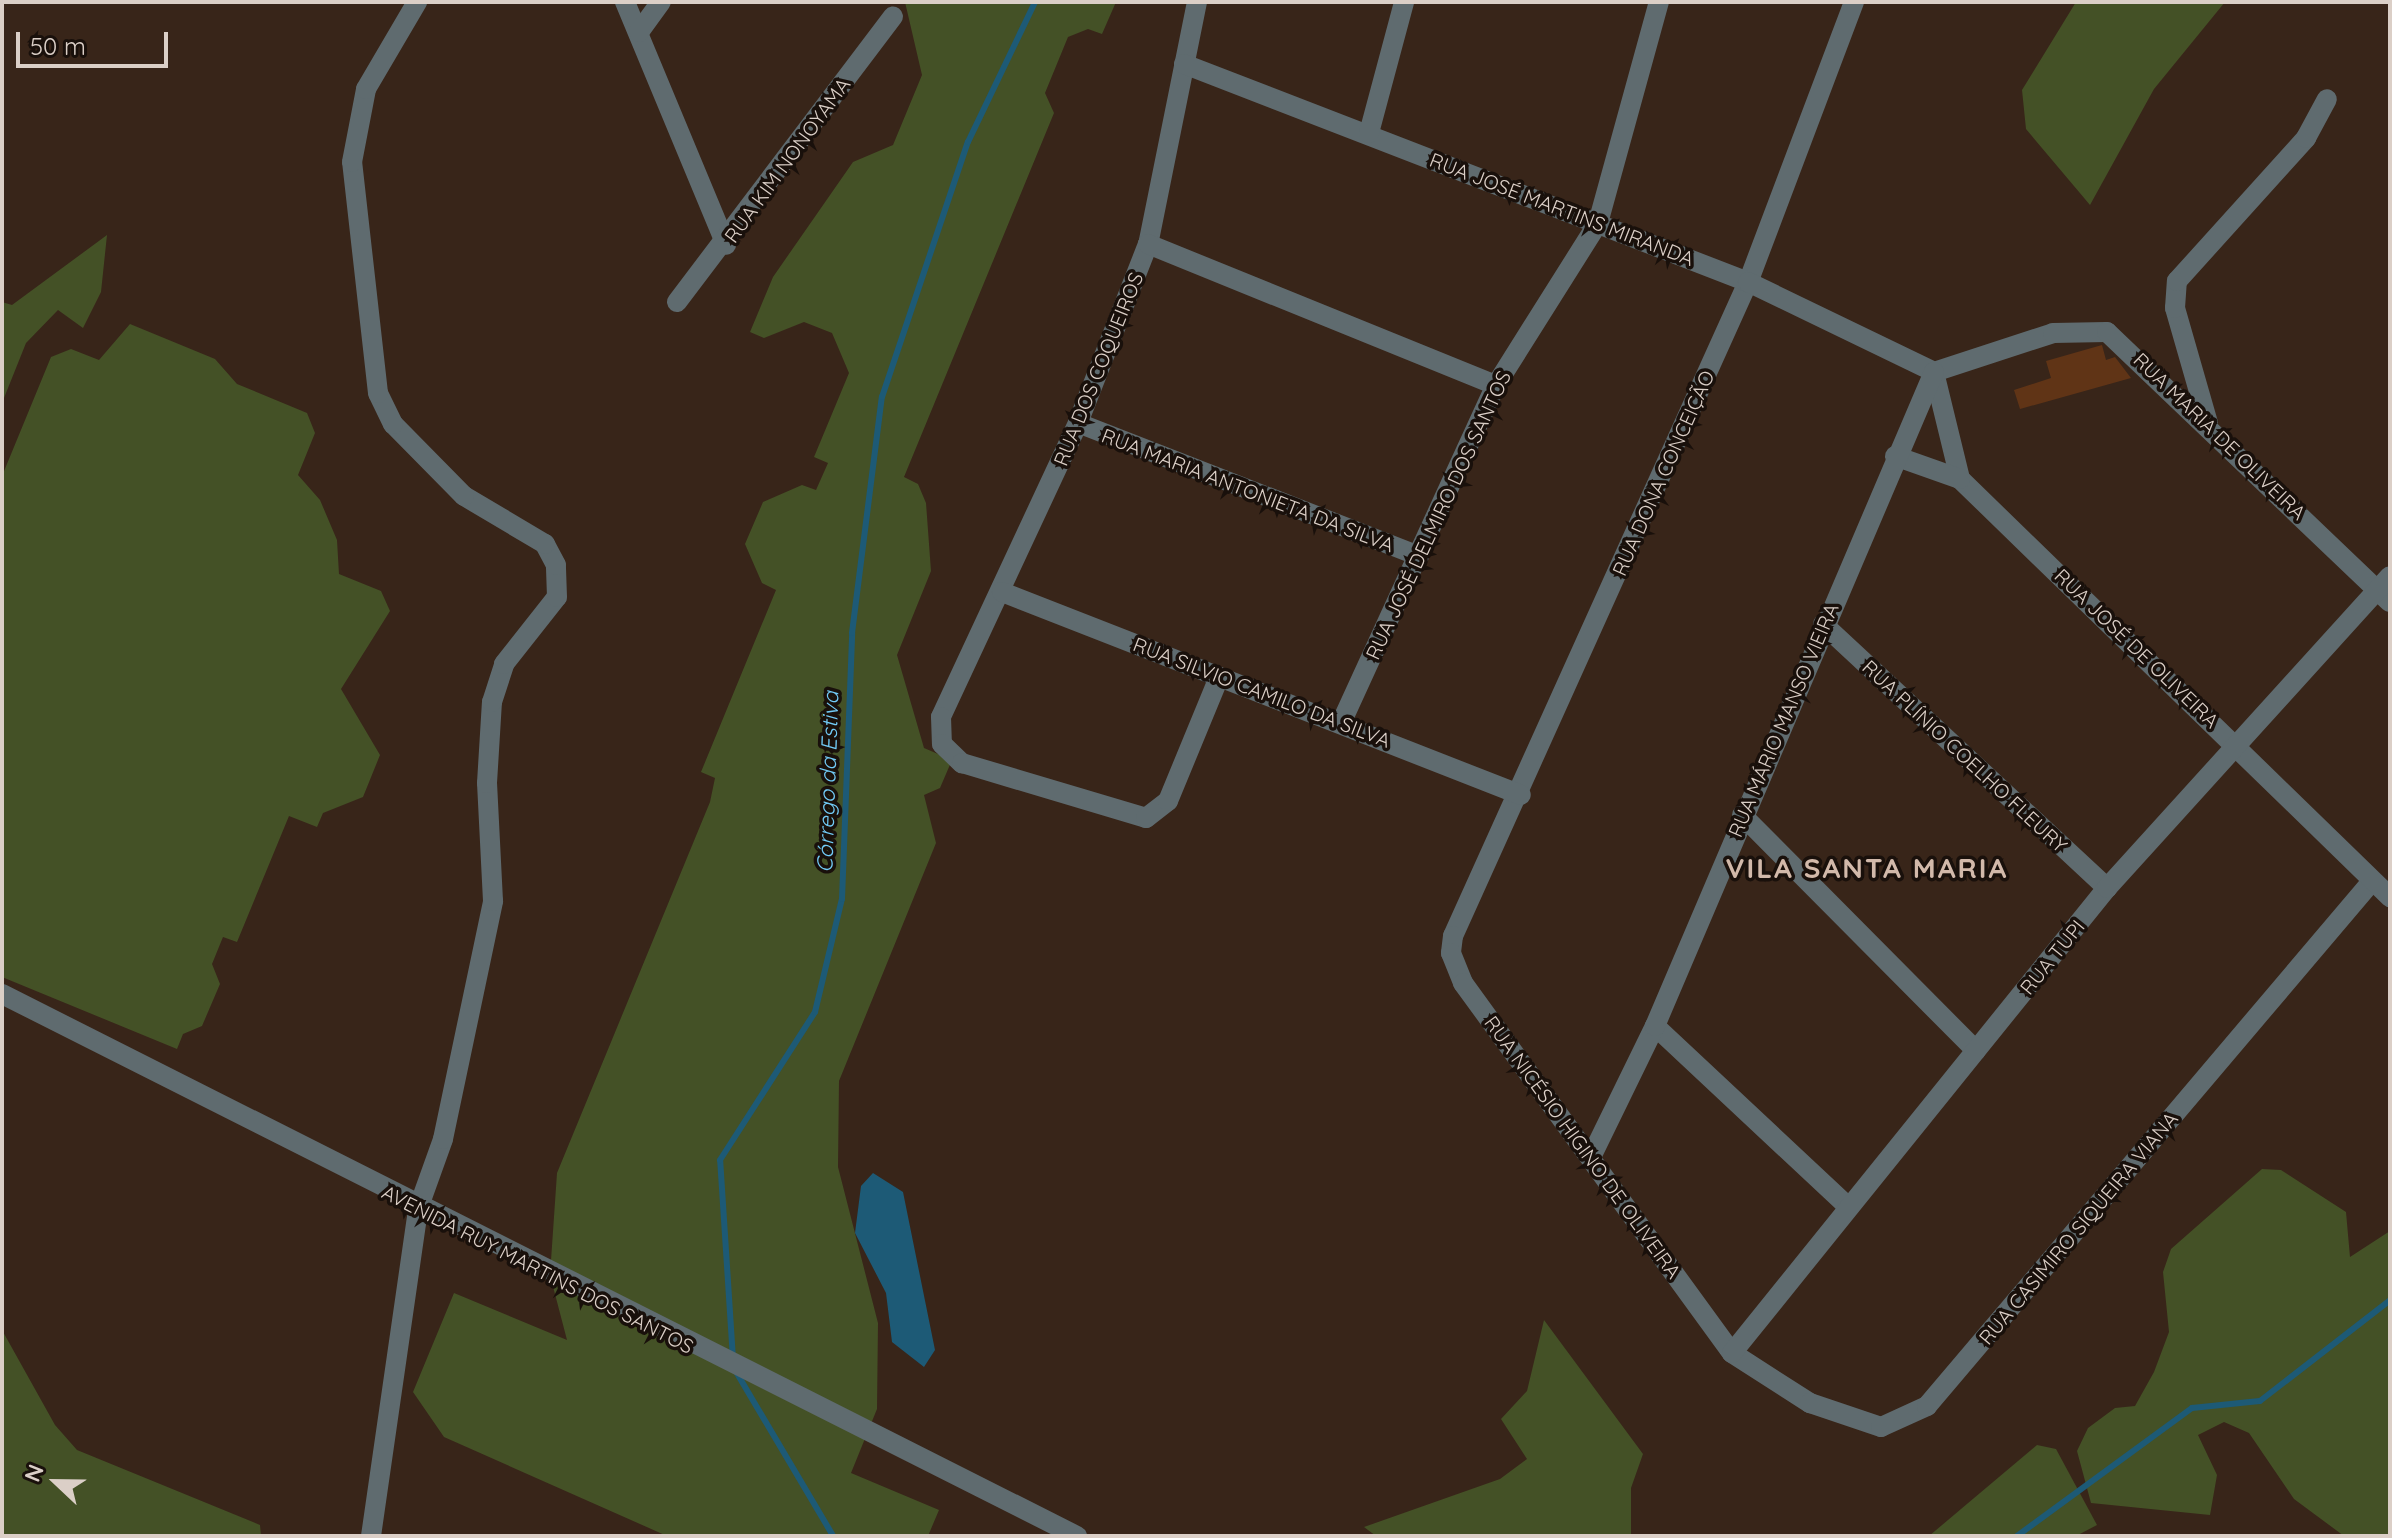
<!DOCTYPE html>
<meta charset="utf-8">
<style>
body{margin:0}
#map{position:relative;width:2392px;height:1538px;overflow:hidden;background:#382519;font-family:Quicksand,sans-serif}
div>[style]{position:absolute}
[style*='--x']{left:calc(var(--x)*1px);top:calc(var(--y)*1px);width:calc(var(--w)*1px);rotate:calc(var(--a)*1deg)}
.green>*{inset:0;background:#445126}
.water>*{inset:0;background:#1d5a76}
.stream>*{height:6px;margin:-3px;padding:0 3px;transform-origin:3px;border-radius:3px;background:#1d5a76}
.building>*{inset:0;background:#603416}
.minor>*{height:20px;margin:-10px;padding:0 10px;transform-origin:10px;border-radius:10px;background:#5f6b6f}
span{translate:-50% -50%;white-space:nowrap;text-align:center;line-height:1.15;-webkit-text-stroke:7px #19100b;paint-order:stroke}
.street-label{font-size:20px;color:#dbcfc7}
.water-label{font-size:22px;color:#72cbf7;font-style:italic}
.district-label{font-size:28px;color:#d2b9aa;font-weight:700;letter-spacing:2px}
.frame{position:absolute;inset:0;border:4px solid #dbcfc7;pointer-events:none}
.north{position:absolute;left:16px;top:1442px;width:80px;height:80px;-webkit-text-stroke:6px #19100b;paint-order:stroke;rotate:292deg;font-size:22px;font-weight:700;line-height:32px;text-align:center;color:#dbcfc7}
.north::after{content:'';display:block;margin:auto;width:28px;height:36px;background:#dbcfc7;clip-path:polygon(50% 0,100% 100%,50% 72%,0 100%)}
.scale{position:absolute;left:16px;top:32px;width:152px;height:36px;box-sizing:border-box;border:4px solid #dbcfc7;border-top:0;padding-left:10px;font-size:24px;line-height:28px;white-space:nowrap;color:#dbcfc7;-webkit-text-stroke:6px #19100b;paint-order:stroke}
</style>
<div id="map">
<div class="green">
<i style="clip-path:polygon(905px 2px,1116px 2px,1102px 34px,1088px 29px,1068px 37px,1045px 93px,1054px 113px,904px 477px,918px 484px,926px 503px,931px 571px,897px 655px,924px 748px,952px 760px,940px 788px,924px 795px,936px 843px,839px 1081px,838px 1167px,878px 1323px,877px 1409px,851px 1473px,939px 1510px,928px 1536px,667px 1536px,444px 1437px,413px 1392px,454px 1293px,567px 1340px,550px 1275px,557px 1173px,710px 802px,715px 778px,701px 772px,776px 590px,762px 583px,745px 544px,763px 502px,802px 485px,816px 490px,828px 463px,814px 457px,849px 373px,832px 333px,804px 322px,764px 338px,750px 332px,773px 277px,853px 162px,893px 145px,922px 75px)"></i>
<i style="clip-path:polygon(2076px 2px,2225px 2px,2154px 89px,2090px 205px,2026px 129px,2022px 90px)"></i>
<i style="clip-path:polygon(107px 235px,101px 292px,83px 328px,58px 310px,26px 343px,2px 403px,2px 302px,12px 305px)"></i>
<i style="clip-path:polygon(130px 324px,215px 359px,237px 384px,307px 413px,315px 433px,298px 475px,320px 500px,337px 540px,339px 574px,381px 591px,390px 611px,341px 689px,380px 755px,363px 797px,323px 813px,317px 827px,289px 816px,237px 942px,223px 937px,212px 964px,220px 984px,202px 1026px,183px 1034px,177px 1049px,2px 977px,2px 476px,51px 357px,71px 349px,99px 360px)"></i>
<i style="clip-path:polygon(2262px 1169px,2281px 1170px,2346px 1212px,2350px 1257px,2390px 1231px,2390px 1536px,2344px 1536px,2294px 1499px,2249px 1433px,2224px 1422px,2198px 1435px,2217px 1475px,2210px 1515px,2091px 1503px,2077px 1451px,2088px 1428px,2115px 1408px,2135px 1406px,2154px 1372px,2169px 1332px,2163px 1272px,2171px 1249px)"></i>
<i style="clip-path:polygon(1544px 1320px,1643px 1454px,1631px 1488px,1631px 1536px,1376px 1536px,1364px 1527px,1500px 1479px,1527px 1459px,1501px 1419px,1527px 1391px)"></i>
<i style="clip-path:polygon(2px 1330px,55px 1425px,77px 1450px,260px 1525px,261px 1536px,2px 1536px)"></i>
<i style="clip-path:polygon(2037px 1445px,2056px 1449px,2097px 1525px,2076px 1536px,1929px 1536px)"></i>
</div>
<div class="water">
<i style="clip-path:polygon(873px 1173px,903px 1192px,935px 1350px,924px 1367px,892px 1342px,886px 1293px,855px 1233px,861px 1186px)"></i>
</div>
<div class="stream">
<i style="--x:733;--y:1359;--w:199;--a:-93.7"></i>
<i style="--x:720;--y:1160;--w:176;--a:-57.3"></i>
<i style="--x:815;--y:1012;--w:116;--a:-76.6"></i>
<i style="--x:842;--y:899;--w:266;--a:-87.8"></i>
<i style="--x:852;--y:633;--w:238;--a:-82.8"></i>
<i style="--x:882;--y:397;--w:269;--a:-71.4"></i>
<i style="--x:968;--y:142;--w:155;--a:-64.4"></i>
<i style="--x:735;--y:1370;--w:193;--a:59.4"></i>
<i style="--x:2017;--y:1536;--w:217;--a:-36.2"></i>
<i style="--x:2192;--y:1408;--w:68;--a:-5.9"></i>
<i style="--x:2260;--y:1401;--w:165;--a:-37.8"></i>
</div>
<div class="building">
<i style="clip-path:polygon(2102px 345px,2106px 360px,2115px 357px,2131px 378px,2020px 409px,2014px 390px,2051px 378px,2046px 361px)"></i>
</div>
<div class="minor">
<i style="--x:625;--y:2;--w:263;--a:67.4"></i>
<i style="--x:1197;--y:2;--w:247;--a:101.4"></i>
<i style="--x:1148;--y:244;--w:192;--a:111.4"></i>
<i style="--x:1078;--y:423;--w:324;--a:115"></i>
<i style="--x:941;--y:717;--w:27;--a:88"></i>
<i style="--x:942;--y:744;--w:28;--a:44"></i>
<i style="--x:962;--y:763;--w:192;--a:16.6"></i>
<i style="--x:1146;--y:818;--w:28;--a:-38"></i>
<i style="--x:1168;--y:801;--w:134;--a:-67.6"></i>
<i style="--x:1854;--y:2;--w:299;--a:110.7"></i>
<i style="--x:1748;--y:282;--w:717;--a:114.28"></i>
<i style="--x:1453;--y:936;--w:17;--a:97"></i>
<i style="--x:1451;--y:953;--w:32;--a:68"></i>
<i style="--x:1463;--y:983;--w:457;--a:54"></i>
<i style="--x:1732;--y:1353;--w:93;--a:32.7"></i>
<i style="--x:1810;--y:1403;--w:75;--a:18.7"></i>
<i style="--x:1881;--y:1427;--w:51;--a:-24.5"></i>
<i style="--x:1927;--y:1406;--w:688;--a:-49.71"></i>
<i style="--x:639;--y:32;--w:37;--a:-54"></i>
<i style="--x:1184;--y:64;--w:605;--a:21.13"></i>
<i style="--x:1748;--y:282;--w:207;--a:25.8"></i>
<i style="--x:1369;--y:133;--w:136;--a:-75"></i>
<i style="--x:1148;--y:244;--w:375;--a:22.1"></i>
<i style="--x:677;--y:302;--w:358;--a:-52.9"></i>
<i style="--x:1934;--y:372;--w:110;--a:76.3"></i>
<i style="--x:1960;--y:479;--w:600;--a:44.19"></i>
<i style="--x:1934;--y:372;--w:125;--a:-18.1"></i>
<i style="--x:2053;--y:333;--w:54;--a:-1.1"></i>
<i style="--x:2107;--y:332;--w:391;--a:43.7"></i>
<i style="--x:1078;--y:423;--w:366;--a:21.3"></i>
<i style="--x:2208;--y:423;--w:120;--a:-106"></i>
<i style="--x:2175;--y:308;--w:27;--a:-86"></i>
<i style="--x:2177;--y:281;--w:193;--a:-47.9"></i>
<i style="--x:2306;--y:138;--w:44;--a:-61.7"></i>
<i style="--x:1895;--y:456;--w:69;--a:19.5"></i>
<i style="--x:1002;--y:592;--w:557;--a:21.36"></i>
<i style="--x:1823;--y:624;--w:388;--a:42.9"></i>
<i style="--x:1342;--y:721;--w:370;--a:-65.4"></i>
<i style="--x:1496;--y:385;--w:191;--a:-57.8"></i>
<i style="--x:1598;--y:223;--w:229;--a:-74.6"></i>
<i style="--x:1742;--y:815;--w:332;--a:45.2"></i>
<i style="--x:2;--y:994;--w:1204;--a:26.76"></i>
<i style="--x:1655;--y:1026;--w:262;--a:43.1"></i>
<i style="--x:1592;--y:1155;--w:144;--a:-64"></i>
<i style="--x:1655;--y:1026;--w:711;--a:-66.9"></i>
<i style="--x:1732;--y:1353;--w:597;--a:-51.12"></i>
<i style="--x:2107;--y:888;--w:421;--a:-47.8"></i>
<i style="--x:371;--y:1536;--w:330;--a:-81.8"></i>
<i style="--x:418;--y:1209;--w:74;--a:-70.3"></i>
<i style="--x:443;--y:1139;--w:243;--a:-78.1"></i>
<i style="--x:493;--y:901;--w:118;--a:-92.9"></i>
<i style="--x:487;--y:783;--w:81;--a:-86.5"></i>
<i style="--x:492;--y:702;--w:40;--a:-72"></i>
<i style="--x:504;--y:664;--w:85;--a:-51.7"></i>
<i style="--x:557;--y:597;--w:32;--a:-92"></i>
<i style="--x:556;--y:565;--w:24;--a:-118"></i>
<i style="--x:545;--y:544;--w:94;--a:-149.3"></i>
<i style="--x:464;--y:496;--w:101;--a:-134.6"></i>
<i style="--x:393;--y:424;--w:34;--a:-116"></i>
<i style="--x:378;--y:393;--w:232;--a:-96.4"></i>
<i style="--x:352;--y:162;--w:74;--a:-79.1"></i>
<i style="--x:366;--y:89;--w:101;--a:-59.6"></i>
</div>
<div class="street-label">
<span style="left:787px;top:160px;rotate:-54deg">RUA KIM NONOYAMA</span>
<span style="left:1562px;top:209px;rotate:21deg">RUA JOSÉ MARTINS MIRANDA</span>
<span style="left:1098px;top:369px;rotate:-68deg">RUA DOS COQUEIROS</span>
<span style="left:2220px;top:436px;rotate:44deg">RUA MARIA DE OLIVEIRA</span>
<span style="left:1663px;top:473px;rotate:-66deg">RUA DONA CONCEIÇÃO</span>
<span style="left:1248px;top:490px;rotate:21deg">RUA MARIA ANTONIETA DA SILVA</span>
<span style="left:1438px;top:515px;rotate:-65deg">RUA JOSÉ DELMIRO DOS SANTOS</span>
<span style="left:2137px;top:648px;rotate:44deg">RUA JOSÉ DE OLIVEIRA</span>
<span style="left:1262px;top:692px;rotate:21deg">RUA SILVIO CAMILO DA SILVA</span>
<span style="left:1783px;top:720px;rotate:-67deg">RUA MÁRIO MANSO VIEIRA</span>
<span style="left:1965px;top:756px;rotate:43deg">RUA PLÍNIO COELHO FLEURY</span>
<span style="left:2052px;top:957px;rotate:-51deg">RUA TUPI</span>
<span style="left:1583px;top:1147px;rotate:54deg">RUA NICÉSIO HIGINO DE OLIVEIRA</span>
<span style="left:2078px;top:1228px;rotate:-50deg">RUA CASIMIRO SIQUEIRA VIANA</span>
<span style="left:538px;top:1269px;rotate:27deg">AVENIDA RUY MARTINS DOS SANTOS</span>
</div>
<div class="water-label">
<span style="left:828px;top:782px;rotate:-88deg">Córrego da Estiva</span>
</div>
<div class="district-label">
<span style="left:1867px;top:868px">VILA SANTA MARIA</span>
</div>
<div class="frame"></div>
<div class="north">N</div>
<div class="scale">50 m</div>
</div>
